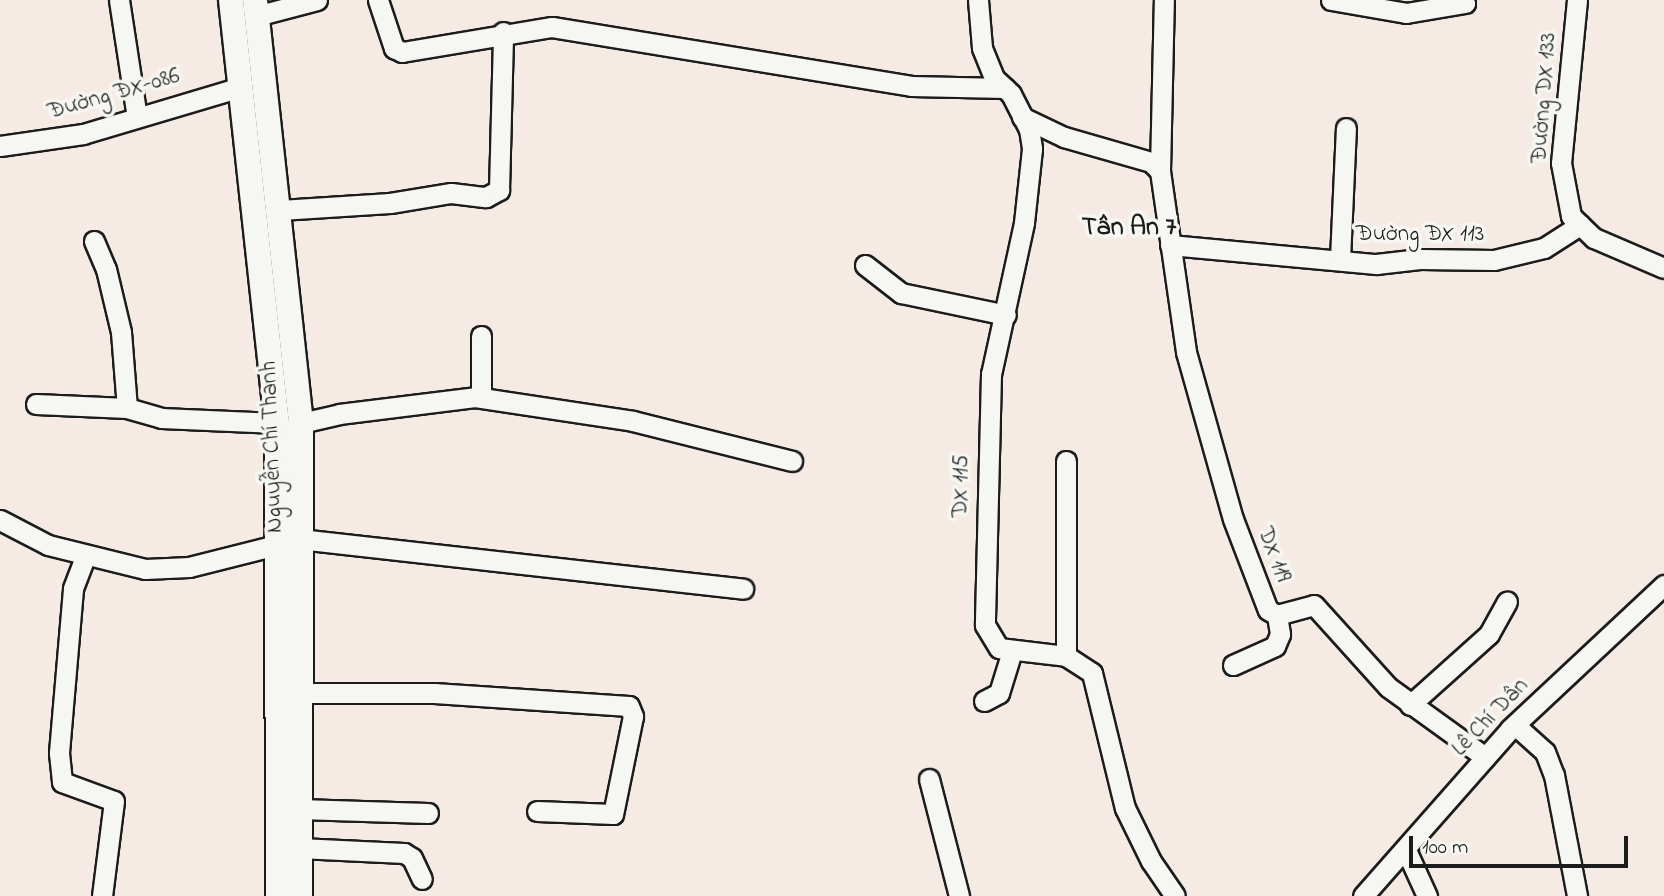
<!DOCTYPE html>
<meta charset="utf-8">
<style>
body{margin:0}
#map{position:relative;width:1664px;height:896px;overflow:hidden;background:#f6ebe4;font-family:"Indie Flower",sans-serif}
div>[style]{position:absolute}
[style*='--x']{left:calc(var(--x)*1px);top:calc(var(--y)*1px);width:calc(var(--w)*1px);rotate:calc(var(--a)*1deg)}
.roads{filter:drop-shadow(2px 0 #1c1c1c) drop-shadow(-2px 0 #1c1c1c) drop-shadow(0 2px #1c1c1c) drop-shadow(0 -2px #1c1c1c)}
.minor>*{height:19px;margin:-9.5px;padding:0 9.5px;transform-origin:9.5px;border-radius:9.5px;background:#f6f6f2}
.major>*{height:24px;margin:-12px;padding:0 12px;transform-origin:12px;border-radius:12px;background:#f6f6f2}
span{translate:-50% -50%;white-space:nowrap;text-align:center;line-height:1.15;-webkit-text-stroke:7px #f6f6f2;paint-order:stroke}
.street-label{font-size:23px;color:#1c1c1c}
.quarter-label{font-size:26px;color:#1c1c1c;font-weight:700}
.scale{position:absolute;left:1409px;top:836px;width:219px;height:32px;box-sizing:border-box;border:4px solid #1c1c1c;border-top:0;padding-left:9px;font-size:21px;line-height:24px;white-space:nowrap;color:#1c1c1c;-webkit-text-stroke:5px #f6f6f2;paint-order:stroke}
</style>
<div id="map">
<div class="roads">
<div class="minor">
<i style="--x:119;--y:0;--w:118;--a:81.3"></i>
<i style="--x:378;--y:0;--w:51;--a:71.6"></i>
<i style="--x:394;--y:48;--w:9;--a:27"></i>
<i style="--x:402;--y:52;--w:152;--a:-9.5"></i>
<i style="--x:552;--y:27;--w:364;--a:9.3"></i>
<i style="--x:911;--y:86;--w:94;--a:1.2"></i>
<i style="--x:978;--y:0;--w:48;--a:85.2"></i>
<i style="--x:982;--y:48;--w:32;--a:68"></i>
<i style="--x:994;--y:78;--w:23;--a:43"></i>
<i style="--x:1011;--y:94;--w:39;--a:63"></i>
<i style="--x:1029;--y:129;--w:20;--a:81"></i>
<i style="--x:1032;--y:149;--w:74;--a:96.2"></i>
<i style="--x:1024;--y:223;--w:155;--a:102.3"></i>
<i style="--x:991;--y:374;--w:251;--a:91.4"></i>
<i style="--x:985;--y:625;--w:27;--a:59"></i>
<i style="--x:999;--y:648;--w:67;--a:6.8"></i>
<i style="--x:1066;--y:656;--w:31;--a:33"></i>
<i style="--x:1092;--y:673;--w:139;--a:76.3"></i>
<i style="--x:1125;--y:808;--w:59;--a:63.9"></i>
<i style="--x:1151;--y:861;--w:42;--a:55.6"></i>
<i style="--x:1331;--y:0;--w:76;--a:9.8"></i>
<i style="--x:1406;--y:13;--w:60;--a:-9.6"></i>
<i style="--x:1577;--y:0;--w:164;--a:95.6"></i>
<i style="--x:1561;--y:163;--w:54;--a:79.3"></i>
<i style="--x:1571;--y:216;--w:32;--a:44"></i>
<i style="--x:1594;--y:238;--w:76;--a:23.2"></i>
<i style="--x:256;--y:16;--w:63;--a:-14.7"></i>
<i style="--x:1022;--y:117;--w:47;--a:25.5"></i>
<i style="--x:1064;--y:137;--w:91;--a:16"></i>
<i style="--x:1151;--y:162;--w:13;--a:45"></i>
<i style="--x:1160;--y:171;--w:183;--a:81.8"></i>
<i style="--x:1186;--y:352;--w:173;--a:74.3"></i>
<i style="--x:1233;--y:519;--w:97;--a:69"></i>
<i style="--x:1268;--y:610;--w:10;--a:29"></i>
<i style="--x:1277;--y:615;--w:38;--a:-15"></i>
<i style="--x:1314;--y:605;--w:110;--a:47.9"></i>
<i style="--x:1388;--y:687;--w:120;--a:35.8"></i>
<i style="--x:0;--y:146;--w:84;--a:-8.2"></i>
<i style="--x:83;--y:134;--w:165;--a:-16.6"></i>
<i style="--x:1160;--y:171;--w:171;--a:-88.7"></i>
<i style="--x:280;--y:210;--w:110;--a:-3.6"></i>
<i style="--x:390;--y:203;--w:62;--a:-9.3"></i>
<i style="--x:451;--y:193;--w:35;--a:7"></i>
<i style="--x:486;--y:197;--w:15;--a:-28"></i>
<i style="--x:499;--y:190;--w:158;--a:-88.5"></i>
<i style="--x:94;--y:241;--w:30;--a:67"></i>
<i style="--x:106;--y:269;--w:65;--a:76.6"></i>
<i style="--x:121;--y:332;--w:76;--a:85.5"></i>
<i style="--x:1170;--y:245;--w:207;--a:5.3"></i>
<i style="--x:1376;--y:264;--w:44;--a:-6.5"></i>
<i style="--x:1420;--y:259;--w:74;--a:0.8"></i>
<i style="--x:1494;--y:260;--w:51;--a:-13.5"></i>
<i style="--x:1544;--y:248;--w:43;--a:-32.6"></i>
<i style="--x:1340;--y:259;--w:131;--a:-87.4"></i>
<i style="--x:865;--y:265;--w:46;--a:37.9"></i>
<i style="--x:901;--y:293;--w:107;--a:11.8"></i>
<i style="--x:481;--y:336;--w:61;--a:90"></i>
<i style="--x:36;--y:404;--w:91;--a:2.5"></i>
<i style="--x:127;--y:408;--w:35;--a:16"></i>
<i style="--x:161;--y:418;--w:116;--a:2.5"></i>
<i style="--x:301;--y:423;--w:39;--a:-13"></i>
<i style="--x:339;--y:414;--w:137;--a:-7.1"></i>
<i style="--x:475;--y:397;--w:160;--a:8.6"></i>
<i style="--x:633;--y:421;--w:164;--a:14.1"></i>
<i style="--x:0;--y:520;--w:54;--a:27.5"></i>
<i style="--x:48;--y:545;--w:100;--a:13.9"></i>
<i style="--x:145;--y:569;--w:44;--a:-2.6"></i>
<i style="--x:189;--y:567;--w:90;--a:-14.2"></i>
<i style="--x:300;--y:539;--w:446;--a:6.4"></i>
<i style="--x:85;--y:557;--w:34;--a:111"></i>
<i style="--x:73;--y:589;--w:165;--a:94.9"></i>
<i style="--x:59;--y:753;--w:29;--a:84"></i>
<i style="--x:62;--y:782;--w:55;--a:20.1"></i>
<i style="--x:114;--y:801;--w:96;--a:97.2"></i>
<i style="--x:1066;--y:656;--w:195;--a:-90"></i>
<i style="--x:1233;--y:665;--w:46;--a:-24.3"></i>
<i style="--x:1275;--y:646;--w:13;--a:-67"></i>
<i style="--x:1280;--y:634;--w:19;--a:-99"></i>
<i style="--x:299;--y:693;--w:135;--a:0"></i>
<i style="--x:434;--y:693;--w:195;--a:3.8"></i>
<i style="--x:629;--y:706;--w:11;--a:68"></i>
<i style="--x:633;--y:716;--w:100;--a:101.5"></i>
<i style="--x:613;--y:814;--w:76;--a:-177.7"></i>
<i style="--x:984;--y:701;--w:17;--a:-28"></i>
<i style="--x:999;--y:693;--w:44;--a:-72.8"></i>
<i style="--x:1410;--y:705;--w:106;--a:-41.9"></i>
<i style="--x:1489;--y:634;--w:37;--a:-61"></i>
<i style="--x:1515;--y:725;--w:40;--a:42"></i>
<i style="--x:1545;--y:752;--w:25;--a:69"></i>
<i style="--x:1554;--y:775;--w:123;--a:79.2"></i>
<i style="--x:929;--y:779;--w:121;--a:75.6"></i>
<i style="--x:299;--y:809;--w:129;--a:1.8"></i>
<i style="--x:299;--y:848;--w:105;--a:2.7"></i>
<i style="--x:404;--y:853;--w:9;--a:32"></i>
<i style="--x:412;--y:858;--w:23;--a:65"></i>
<i style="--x:1406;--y:850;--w:51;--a:65.5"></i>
<i style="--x:1363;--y:896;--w:222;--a:-48.6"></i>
<i style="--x:1510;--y:729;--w:211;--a:-43.1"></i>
</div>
<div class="major">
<i style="--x:231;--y:0;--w:425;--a:83.8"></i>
<i style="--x:277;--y:423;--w:473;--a:89.9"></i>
<i style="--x:255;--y:0;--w:425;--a:83.8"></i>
<i style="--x:301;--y:423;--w:473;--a:90.1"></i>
</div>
</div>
<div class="street-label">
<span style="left:114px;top:95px;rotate:-16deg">Đường ĐX-086</span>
<span style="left:1545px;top:98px;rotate:-86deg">Đường DX 133</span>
<span style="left:1420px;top:235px">Đường ĐX 113</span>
<span style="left:273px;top:447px;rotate:-92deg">Nguyễn Chí Thanh</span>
<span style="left:962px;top:486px;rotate:-89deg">DX 115</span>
<span style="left:1273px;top:555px;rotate:69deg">DX 119</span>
<span style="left:1491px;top:718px;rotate:-46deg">Lê Chí Dân</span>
</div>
<div class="quarter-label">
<span style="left:1129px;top:229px">Tân An 7</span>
</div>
<div class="scale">100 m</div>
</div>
